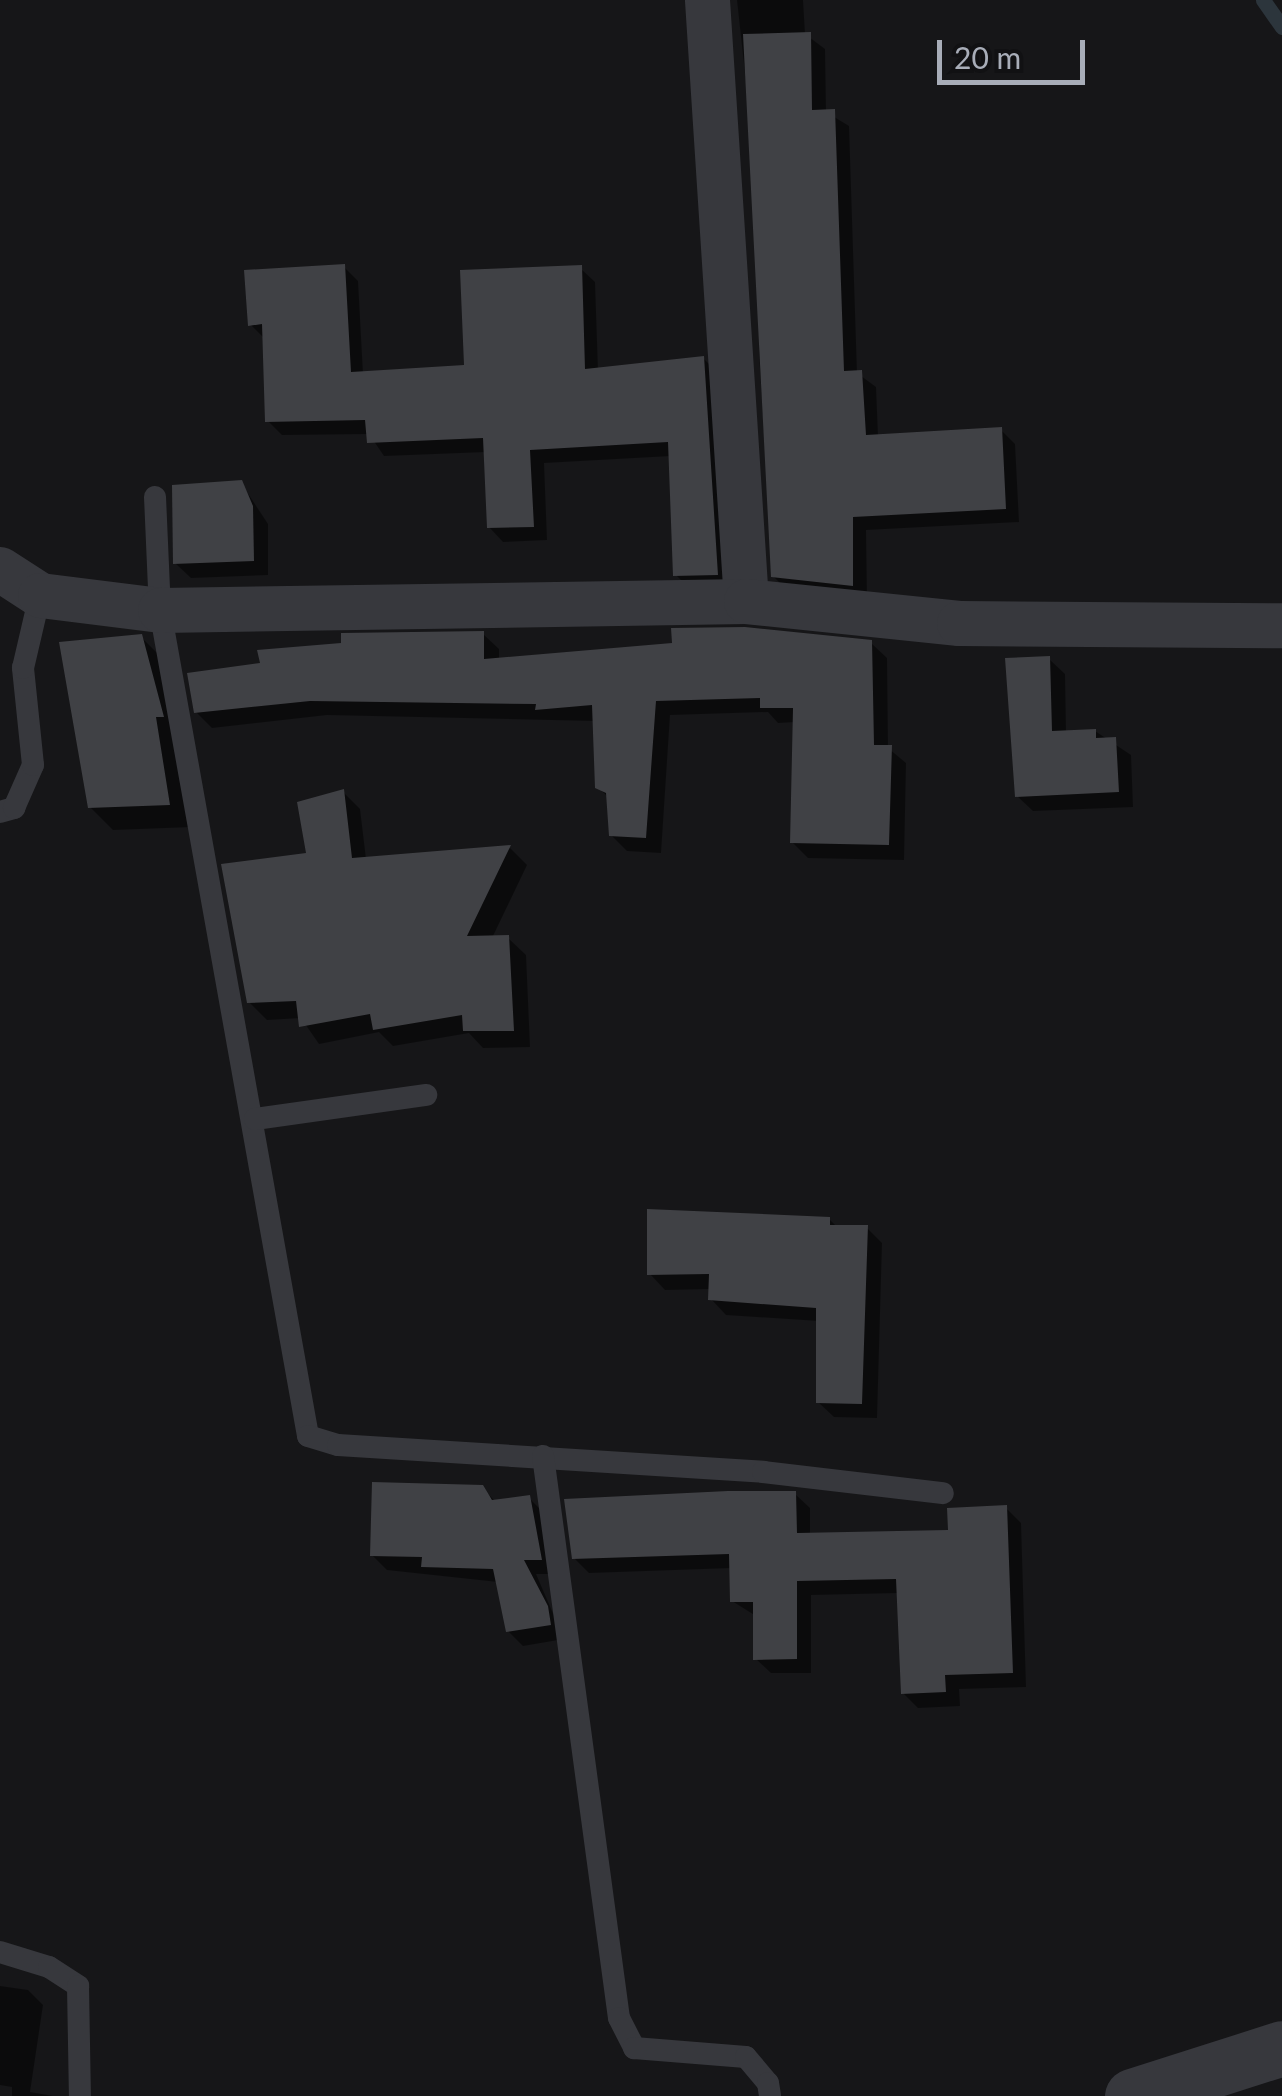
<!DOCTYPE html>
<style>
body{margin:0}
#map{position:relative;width:1282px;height:2096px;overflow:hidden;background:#161618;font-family:Lato,sans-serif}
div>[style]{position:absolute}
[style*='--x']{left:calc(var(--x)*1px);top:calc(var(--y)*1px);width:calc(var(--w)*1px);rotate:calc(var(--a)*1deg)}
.shadow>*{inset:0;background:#0007}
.stream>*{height:15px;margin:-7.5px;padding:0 7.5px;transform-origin:7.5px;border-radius:7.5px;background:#2c353c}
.building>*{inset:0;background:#404145}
.service>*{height:22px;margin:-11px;padding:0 11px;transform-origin:11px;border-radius:11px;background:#37383d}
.minor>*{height:45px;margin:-22.5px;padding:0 22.5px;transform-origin:22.5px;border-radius:22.5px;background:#37383d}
.tertiary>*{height:55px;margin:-27.5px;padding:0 27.5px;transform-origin:27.5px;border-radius:27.5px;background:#37383d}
span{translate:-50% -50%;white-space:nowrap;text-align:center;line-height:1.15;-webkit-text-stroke:10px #111113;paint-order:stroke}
.scale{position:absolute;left:937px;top:40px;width:148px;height:45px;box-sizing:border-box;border:5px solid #a8adb8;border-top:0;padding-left:12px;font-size:30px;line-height:35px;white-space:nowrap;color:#a8adb8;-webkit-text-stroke:8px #111113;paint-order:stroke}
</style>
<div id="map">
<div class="shadow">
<i style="clip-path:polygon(737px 0,803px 0,805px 34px,825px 49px,826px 112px,849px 126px,857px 373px,876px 387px,878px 436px,1001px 430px,1015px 444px,1019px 522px,866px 530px,867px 599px,788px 591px,773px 576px,759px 353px,758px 192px)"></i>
<i style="clip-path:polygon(344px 267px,358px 281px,363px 374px,466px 367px,580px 268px,595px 282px,598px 371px,703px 358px,717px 372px,731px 588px,690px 589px,676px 575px,671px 456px,544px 463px,547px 540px,503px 542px,489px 527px,486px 452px,384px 456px,369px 434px,282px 435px,268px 421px,265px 339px,251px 325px)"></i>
<i style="clip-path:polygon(241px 483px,268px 524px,268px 575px,191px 578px,175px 563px)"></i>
<i style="clip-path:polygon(483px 634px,499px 649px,499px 660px,871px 643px,887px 658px,888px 748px,906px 763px,904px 860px,808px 858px,792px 842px,795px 722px,778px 723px,768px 712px,670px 715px,661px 853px,627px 851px,611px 835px,609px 798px,598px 787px,595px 721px,327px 715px,212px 728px,196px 712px)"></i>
<i style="clip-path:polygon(141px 637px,164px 660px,192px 827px,113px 830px,90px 807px)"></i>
<i style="clip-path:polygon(1049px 659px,1065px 674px,1066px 732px,1095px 731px,1131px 755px,1133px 807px,1033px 811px,1017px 796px)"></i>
<i style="clip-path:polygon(343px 792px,360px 809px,366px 859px,510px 848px,527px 865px,492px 938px,508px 938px,526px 955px,530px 1047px,483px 1048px,469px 1033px,393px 1046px,379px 1032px,319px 1044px,301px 1018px,267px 1020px,249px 1002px,309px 855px)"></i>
<i style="clip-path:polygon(829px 1219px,837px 1227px,867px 1228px,882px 1243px,877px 1418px,834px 1417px,818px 1402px,819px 1321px,726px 1315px,711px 1299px,711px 1289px,665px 1290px,650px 1274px)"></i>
<i style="clip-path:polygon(482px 1488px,496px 1502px,529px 1498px,543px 1512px,555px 1574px,536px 1574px,564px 1639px,523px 1646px,508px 1631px,498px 1582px,387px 1570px,372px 1555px)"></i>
<i style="clip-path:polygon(795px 1494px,810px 1508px,810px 1535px,950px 1532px,1006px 1508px,1021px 1523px,1026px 1687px,959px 1689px,960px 1706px,918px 1708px,903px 1693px,899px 1593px,811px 1595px,811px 1673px,771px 1673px,756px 1659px,756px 1616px,732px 1601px,732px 1568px,589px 1573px,574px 1558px)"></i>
<i style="clip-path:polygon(0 1986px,28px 1990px,43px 2005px,30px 2092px,53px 2096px,12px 2096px,12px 2087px,0 2085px)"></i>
</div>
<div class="stream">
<i style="--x:1263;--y:0;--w:33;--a:55"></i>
</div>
<div class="building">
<i style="clip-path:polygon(811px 32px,812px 110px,835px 109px,844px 371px,862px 370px,866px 435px,1002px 427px,1006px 509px,853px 517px,853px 586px,771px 577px,743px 34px)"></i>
<i style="clip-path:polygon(345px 264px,351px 372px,464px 365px,460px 270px,582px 265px,585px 369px,704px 356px,718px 575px,673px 576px,668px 442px,530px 450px,534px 527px,487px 528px,483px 438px,367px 443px,365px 420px,265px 422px,262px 324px,248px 326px,244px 270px)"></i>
<i style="clip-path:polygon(242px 480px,253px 506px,254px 561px,173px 564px,172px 485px)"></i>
<i style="clip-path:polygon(745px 627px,872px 640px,874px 745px,892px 745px,889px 845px,790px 843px,793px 708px,760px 708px,760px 698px,656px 701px,646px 838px,609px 836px,606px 793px,595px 788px,592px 705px,535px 710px,536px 704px,310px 701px,194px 713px,187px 673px,260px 663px,257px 650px,341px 643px,341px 633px,484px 631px,484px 659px,672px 643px,671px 628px)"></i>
<i style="clip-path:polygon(142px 634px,164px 717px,156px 717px,170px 805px,88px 808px,59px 642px)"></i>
<i style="clip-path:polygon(1050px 656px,1052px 731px,1096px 729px,1096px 738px,1116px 737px,1119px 792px,1015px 797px,1005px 658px)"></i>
<i style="clip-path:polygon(344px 789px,352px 858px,511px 845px,467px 936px,509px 935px,514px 1031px,463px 1031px,462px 1015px,373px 1030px,370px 1014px,299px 1027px,296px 1001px,247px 1003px,221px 864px,306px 853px,297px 802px)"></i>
<i style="clip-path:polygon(647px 1209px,830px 1217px,830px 1225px,868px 1225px,862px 1404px,816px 1403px,816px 1308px,708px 1300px,709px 1274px,647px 1275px)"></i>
<i style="clip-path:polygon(372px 1482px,483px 1485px,492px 1500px,530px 1495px,542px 1560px,524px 1560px,548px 1606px,551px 1625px,506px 1632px,493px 1569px,421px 1567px,422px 1557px,370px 1556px)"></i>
<i style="clip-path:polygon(728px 1491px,796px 1491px,797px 1533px,948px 1530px,947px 1508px,1007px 1505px,1013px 1673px,945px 1675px,946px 1692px,901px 1694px,896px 1579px,797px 1581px,797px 1659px,753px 1660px,753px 1602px,730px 1602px,729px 1554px,572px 1559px,564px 1499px)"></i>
</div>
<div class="service">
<i style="--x:155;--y:497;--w:113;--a:87.5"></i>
<i style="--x:160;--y:610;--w:839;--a:79.84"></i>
<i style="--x:308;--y:1436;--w:31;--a:17"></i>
<i style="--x:338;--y:1445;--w:426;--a:3.6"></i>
<i style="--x:763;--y:1472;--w:181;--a:6.7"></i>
<i style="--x:0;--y:812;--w:15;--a:-16"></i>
<i style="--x:14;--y:808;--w:47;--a:-66.2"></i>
<i style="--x:33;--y:765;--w:98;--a:-95.9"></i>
<i style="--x:23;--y:668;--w:75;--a:-76.9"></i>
<i style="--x:255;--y:1119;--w:173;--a:-8"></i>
<i style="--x:543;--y:1456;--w:567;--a:82.3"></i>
<i style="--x:619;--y:2018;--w:34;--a:63"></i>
<i style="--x:634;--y:2048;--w:112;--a:4.6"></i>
<i style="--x:746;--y:2057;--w:34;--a:50"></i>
<i style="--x:768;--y:2083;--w:13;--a:81"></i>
<i style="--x:0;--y:1952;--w:51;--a:17"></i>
<i style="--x:49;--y:1967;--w:35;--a:33"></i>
<i style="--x:78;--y:1986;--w:110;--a:89"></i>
</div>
<div class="minor">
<i style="--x:707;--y:0;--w:602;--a:86.29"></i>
<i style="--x:0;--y:569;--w:48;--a:33"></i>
<i style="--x:40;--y:595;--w:121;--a:7.1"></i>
<i style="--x:160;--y:610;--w:586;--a:-0.88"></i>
<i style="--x:746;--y:601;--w:214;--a:5.9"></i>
<i style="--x:959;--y:623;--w:323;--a:0.4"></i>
</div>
<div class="tertiary">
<i style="--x:1132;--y:2096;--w:157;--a:-17.7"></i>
</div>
<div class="scale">20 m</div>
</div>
